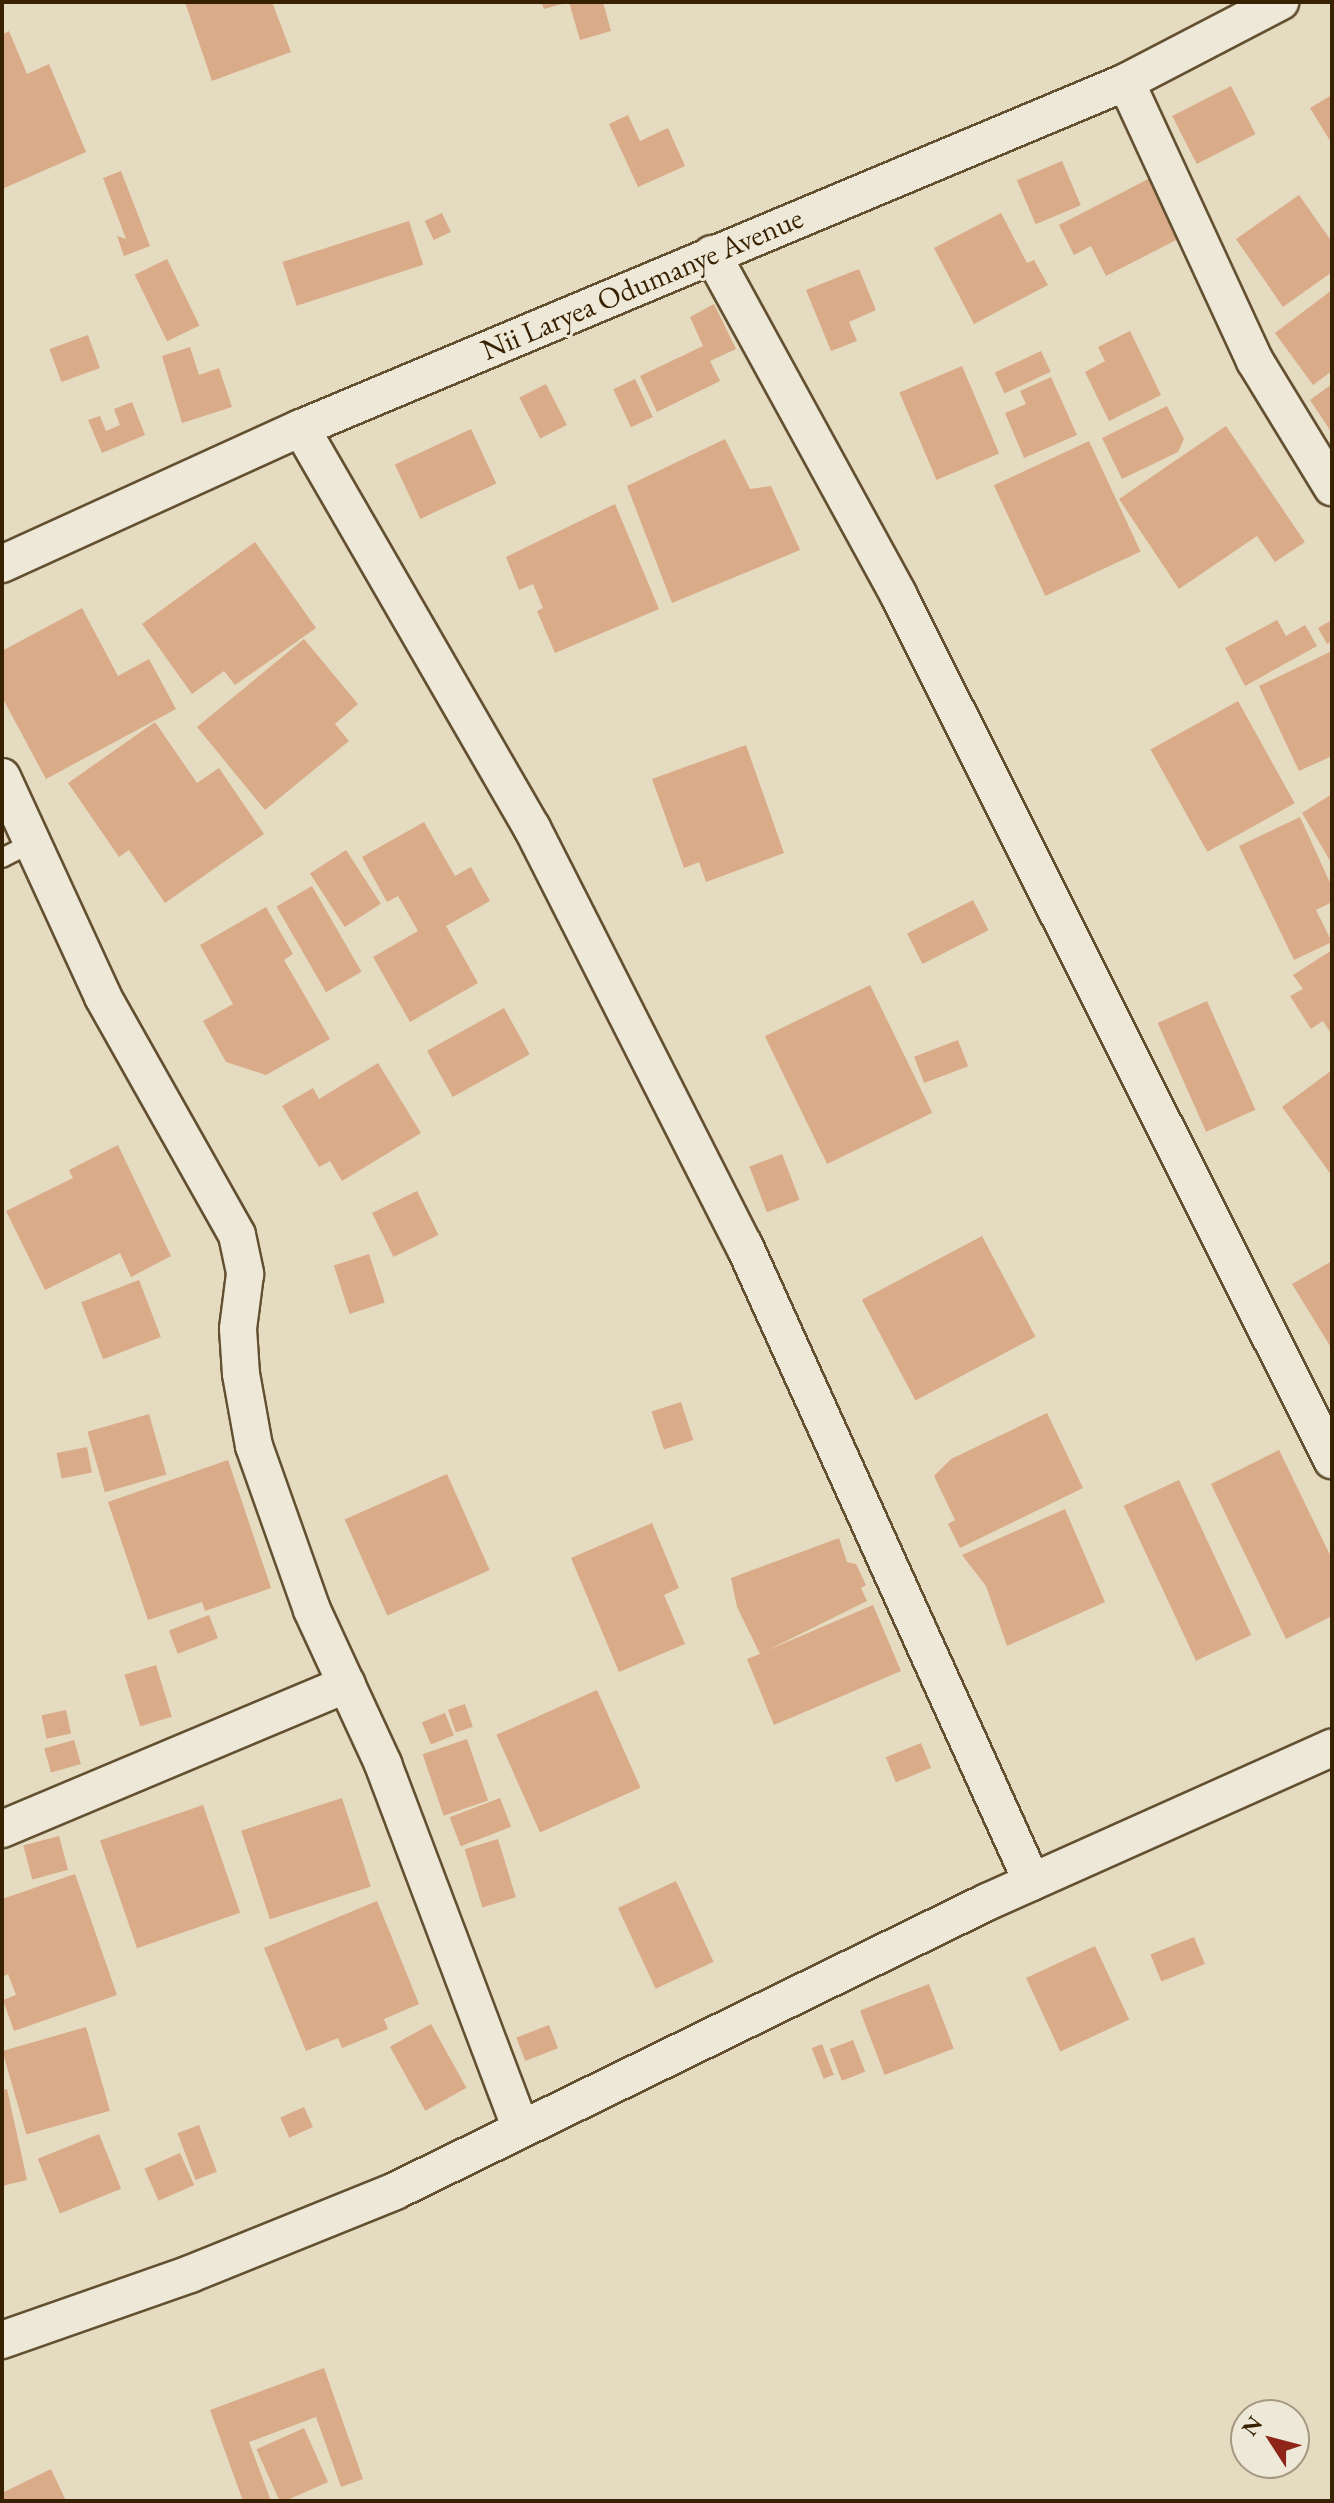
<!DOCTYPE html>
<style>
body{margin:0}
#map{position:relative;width:1334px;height:2503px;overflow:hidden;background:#e4dbc1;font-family:"EB Garamond",serif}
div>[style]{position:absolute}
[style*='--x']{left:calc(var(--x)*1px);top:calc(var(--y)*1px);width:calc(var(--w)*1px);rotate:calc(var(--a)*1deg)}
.building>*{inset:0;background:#daab89;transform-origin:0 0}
.roads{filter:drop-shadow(2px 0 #635031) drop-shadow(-2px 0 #635031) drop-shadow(0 2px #635031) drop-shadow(0 -2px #635031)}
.lane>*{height:18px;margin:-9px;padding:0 9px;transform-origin:9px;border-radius:9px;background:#ede8d7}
.street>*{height:36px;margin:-18px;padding:0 18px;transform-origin:18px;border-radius:18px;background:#ede8d7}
span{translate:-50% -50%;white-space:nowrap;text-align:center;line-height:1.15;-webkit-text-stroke:6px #ede8d7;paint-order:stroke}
.street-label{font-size:30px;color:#382101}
.frame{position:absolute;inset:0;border:4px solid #382101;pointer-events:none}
.north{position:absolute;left:1230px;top:2399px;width:80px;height:80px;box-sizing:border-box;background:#ede8d7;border:2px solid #a59881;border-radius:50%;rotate:306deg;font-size:22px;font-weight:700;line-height:32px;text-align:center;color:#382101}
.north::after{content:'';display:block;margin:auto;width:28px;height:36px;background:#8f2418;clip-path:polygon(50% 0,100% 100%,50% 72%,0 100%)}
</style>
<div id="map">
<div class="building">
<i style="clip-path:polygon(185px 2px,272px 2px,291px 52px,212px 81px)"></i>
<i style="clip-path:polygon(541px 2px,566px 2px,566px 3px,544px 9px)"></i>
<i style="clip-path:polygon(569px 2px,603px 2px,611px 31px,580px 40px)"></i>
<i style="clip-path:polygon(9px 31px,27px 74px,49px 64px,86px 152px,2px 189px,2px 35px)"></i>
<i style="left:1231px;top:86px;width:54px;height:66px;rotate:63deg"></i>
<i style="clip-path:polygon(1332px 95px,1332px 144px,1310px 108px)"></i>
<i style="clip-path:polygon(628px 115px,640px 141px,668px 128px,685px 166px,638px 187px,609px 124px)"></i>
<i style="left:1062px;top:161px;width:48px;height:49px;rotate:67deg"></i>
<i style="clip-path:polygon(121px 171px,150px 246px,124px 256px,117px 236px,126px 239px,103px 178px)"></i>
<i style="clip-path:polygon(1156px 175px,1186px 235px,1106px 276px,1091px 246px,1074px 255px,1059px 225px)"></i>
<i style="clip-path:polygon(1299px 195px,1332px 242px,1332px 272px,1283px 307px,1236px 239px)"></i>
<i style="left:442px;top:213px;width:21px;height:19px;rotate:65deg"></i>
<i style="clip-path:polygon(1001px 213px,1027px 263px,1034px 260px,1048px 285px,974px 324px,934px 248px)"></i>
<i style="left:409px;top:221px;width:46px;height:133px;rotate:72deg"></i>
<i style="left:167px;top:259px;width:74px;height:36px;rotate:64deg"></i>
<i style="clip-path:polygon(859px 269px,876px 310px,849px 322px,857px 341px,831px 351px,806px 290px)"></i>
<i style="clip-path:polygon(1332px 290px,1332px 371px,1313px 385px,1275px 333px)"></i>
<i style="clip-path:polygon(714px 304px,736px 349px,710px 361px,720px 381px,657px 412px,640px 376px,703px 346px,690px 317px)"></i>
<i style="clip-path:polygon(1130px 331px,1161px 395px,1109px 421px,1085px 372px,1105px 361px,1098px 347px)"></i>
<i style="left:88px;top:335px;width:35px;height:41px;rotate:70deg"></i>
<i style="clip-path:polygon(190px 347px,199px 375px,219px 368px,232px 407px,182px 423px,162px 356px)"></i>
<i style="left:1041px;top:351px;width:23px;height:51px;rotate:65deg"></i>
<i style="left:962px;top:366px;width:95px;height:68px;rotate:67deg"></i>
<i style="clip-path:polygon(1051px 377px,1077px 435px,1024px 458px,1005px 413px,1026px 404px,1020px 391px)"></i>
<i style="left:635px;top:379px;width:42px;height:24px;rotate:65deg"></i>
<i style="left:546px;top:384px;width:46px;height:30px;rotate:63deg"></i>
<i style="clip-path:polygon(1332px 384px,1332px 433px,1310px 400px)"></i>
<i style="clip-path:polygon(132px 402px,145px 435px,102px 453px,88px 420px,100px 416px,106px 431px,120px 425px,114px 409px)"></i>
<i style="clip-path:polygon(1167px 406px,1184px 439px,1178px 452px,1122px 479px,1102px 438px)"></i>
<i style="clip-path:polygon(1226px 426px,1305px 542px,1275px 562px,1257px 536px,1179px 589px,1119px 499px)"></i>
<i style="left:471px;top:429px;width:60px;height:84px;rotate:65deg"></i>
<i style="clip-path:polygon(725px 439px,750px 489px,771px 486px,800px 550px,672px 603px,627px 486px)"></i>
<i style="left:1089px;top:441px;width:122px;height:105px;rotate:65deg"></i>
<i style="clip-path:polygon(615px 504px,659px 609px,555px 653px,537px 611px,543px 608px,533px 584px,519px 590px,506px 557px)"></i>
<i style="clip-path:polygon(255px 542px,316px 628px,235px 685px,224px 671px,192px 694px,142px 624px)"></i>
<i style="clip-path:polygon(82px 608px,118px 676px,149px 659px,176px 709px,46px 779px,2px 697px,2px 651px)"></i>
<i style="clip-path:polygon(1277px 620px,1286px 636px,1305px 625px,1317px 646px,1245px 686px,1225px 648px)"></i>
<i style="clip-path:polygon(1332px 620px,1332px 641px,1327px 644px,1318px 628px)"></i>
<i style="clip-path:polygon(304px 639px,358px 704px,335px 724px,349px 741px,265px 810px,197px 727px)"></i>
<i style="clip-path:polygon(1332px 651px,1332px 756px,1299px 771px,1259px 686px)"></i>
<i style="left:1238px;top:701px;width:117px;height:100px;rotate:61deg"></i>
<i style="clip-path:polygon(155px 722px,197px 783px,219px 768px,264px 834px,165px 903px,129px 850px,119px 857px,68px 783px)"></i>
<i style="clip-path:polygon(746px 745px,784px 853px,706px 882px,699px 862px,684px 868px,652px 779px)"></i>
<i style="clip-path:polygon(1332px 794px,1332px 864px,1302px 813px)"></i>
<i style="clip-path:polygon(1300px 817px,1332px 887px,1332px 902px,1316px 910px,1332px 942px,1294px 960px,1239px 846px)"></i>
<i style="clip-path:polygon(424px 822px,455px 876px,471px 867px,490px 901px,446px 926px,478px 983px,410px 1022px,373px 957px,418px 931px,398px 896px,387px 902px,362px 857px)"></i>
<i style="left:346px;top:850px;width:64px;height:43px;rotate:57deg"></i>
<i style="left:312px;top:886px;width:99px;height:41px;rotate:60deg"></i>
<i style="left:973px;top:900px;width:34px;height:74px;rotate:63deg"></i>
<i style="clip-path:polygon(266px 907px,293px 954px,284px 960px,330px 1039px,266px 1075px,226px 1062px,203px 1021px,233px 1004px,200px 945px)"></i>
<i style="clip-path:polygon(1332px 950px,1332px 1035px,1323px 1021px,1311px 1029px,1290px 996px,1303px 989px,1293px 975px)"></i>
<i style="left:870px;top:985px;width:142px;height:117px;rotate:64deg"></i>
<i style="left:1207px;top:1001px;width:119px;height:54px;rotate:66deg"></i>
<i style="left:504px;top:1008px;width:53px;height:88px;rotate:61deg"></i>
<i style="left:958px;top:1040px;width:28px;height:47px;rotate:69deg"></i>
<i style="clip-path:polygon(378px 1063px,421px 1133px,342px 1181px,330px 1161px,319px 1167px,282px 1106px,313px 1088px,319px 1099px)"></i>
<i style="clip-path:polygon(1332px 1070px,1332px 1176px,1282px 1107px)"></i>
<i style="clip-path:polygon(118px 1145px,171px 1256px,131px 1277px,120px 1253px,45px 1290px,6px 1211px,73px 1178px,69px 1170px)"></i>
<i style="left:782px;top:1154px;width:49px;height:35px;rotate:69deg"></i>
<i style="left:417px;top:1191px;width:49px;height:50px;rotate:64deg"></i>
<i style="left:982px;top:1236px;width:114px;height:136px;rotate:62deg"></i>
<i style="left:369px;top:1254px;width:51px;height:37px;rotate:72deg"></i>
<i style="clip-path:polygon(1332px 1261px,1332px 1349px,1292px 1284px)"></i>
<i style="left:139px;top:1280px;width:61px;height:62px;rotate:69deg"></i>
<i style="left:681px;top:1402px;width:40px;height:31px;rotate:72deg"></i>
<i style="clip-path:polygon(1047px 1413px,1083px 1488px,960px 1548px,948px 1524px,955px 1520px,934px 1476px,951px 1459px)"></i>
<i style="left:149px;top:1414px;width:63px;height:64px;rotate:74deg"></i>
<i style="left:87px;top:1447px;width:26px;height:31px;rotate:79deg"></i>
<i style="clip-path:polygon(1279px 1450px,1332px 1559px,1332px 1616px,1286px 1639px,1211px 1484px)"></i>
<i style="clip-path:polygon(228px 1460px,271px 1588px,205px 1611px,202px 1602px,148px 1620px,108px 1502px)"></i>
<i style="left:447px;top:1474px;width:105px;height:112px;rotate:66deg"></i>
<i style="left:1179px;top:1480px;width:171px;height:61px;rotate:65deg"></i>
<i style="clip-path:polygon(1065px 1509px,1105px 1602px,1007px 1646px,986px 1586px,962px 1555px)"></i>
<i style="clip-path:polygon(652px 1523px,679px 1588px,664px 1595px,685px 1644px,619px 1672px,571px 1558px)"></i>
<i style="clip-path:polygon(839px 1538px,847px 1562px,856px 1564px,866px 1585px,861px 1588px,867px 1601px,766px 1651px,873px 1605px,901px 1671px,774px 1725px,747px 1659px,760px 1654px,737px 1607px,731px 1578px)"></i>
<i style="left:209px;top:1615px;width:25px;height:43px;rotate:69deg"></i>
<i style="left:156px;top:1665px;width:54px;height:33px;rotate:73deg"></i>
<i style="left:597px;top:1690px;width:107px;height:110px;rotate:66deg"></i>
<i style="left:465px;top:1704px;width:24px;height:18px;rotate:71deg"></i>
<i style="left:66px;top:1710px;width:24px;height:25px;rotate:78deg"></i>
<i style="left:445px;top:1713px;width:24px;height:25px;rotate:68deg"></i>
<i style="left:467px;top:1739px;width:65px;height:47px;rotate:71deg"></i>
<i style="left:74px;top:1740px;width:25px;height:31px;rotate:74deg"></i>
<i style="left:921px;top:1743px;width:27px;height:38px;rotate:68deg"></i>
<i style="left:342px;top:1798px;width:93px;height:106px;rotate:72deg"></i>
<i style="left:500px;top:1798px;width:31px;height:54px;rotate:69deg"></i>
<i style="left:203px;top:1805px;width:114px;height:109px;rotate:71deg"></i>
<i style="left:59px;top:1836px;width:35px;height:37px;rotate:75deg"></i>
<i style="left:498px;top:1839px;width:61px;height:35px;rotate:73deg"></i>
<i style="clip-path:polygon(75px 1874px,117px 1995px,14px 2031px,3px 2000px,16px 1995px,8px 1974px,2px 1977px,2px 1899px)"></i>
<i style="left:676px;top:1881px;width:89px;height:64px;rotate:65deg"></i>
<i style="clip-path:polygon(377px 1901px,419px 2004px,384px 2019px,388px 2029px,342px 2048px,338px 2038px,306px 2051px,264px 1948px)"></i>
<i style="left:1194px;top:1937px;width:29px;height:47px;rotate:68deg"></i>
<i style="left:1095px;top:1946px;width:81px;height:76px;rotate:65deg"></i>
<i style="left:929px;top:1984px;width:69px;height:74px;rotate:69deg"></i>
<i style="left:431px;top:2024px;width:73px;height:47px;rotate:61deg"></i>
<i style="left:549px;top:2025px;width:25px;height:35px;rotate:69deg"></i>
<i style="left:86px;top:2027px;width:87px;height:87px;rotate:74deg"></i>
<i style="left:853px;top:2040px;width:34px;height:25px;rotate:69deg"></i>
<i style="left:822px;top:2044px;width:33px;height:11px;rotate:69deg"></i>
<i style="clip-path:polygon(7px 2089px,27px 2180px,2px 2186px,2px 2090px)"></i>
<i style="left:304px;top:2107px;width:22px;height:26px;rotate:66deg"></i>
<i style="left:199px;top:2125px;width:50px;height:23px;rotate:69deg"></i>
<i style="left:99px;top:2134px;width:59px;height:66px;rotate:68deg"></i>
<i style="left:180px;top:2153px;width:35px;height:39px;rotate:66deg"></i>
<i style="clip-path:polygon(324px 2368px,363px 2479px,341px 2487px,316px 2417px,249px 2442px,271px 2501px,243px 2501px,210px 2410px)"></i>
<i style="left:304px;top:2428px;width:59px;height:52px;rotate:66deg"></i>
<i style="clip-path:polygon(51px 2469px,66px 2501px,2px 2501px,2px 2493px)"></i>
</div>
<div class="roads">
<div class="lane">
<i style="--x:2;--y:858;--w:34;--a:-27"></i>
</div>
<div class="street">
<i style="--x:1126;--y:82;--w:307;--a:65.2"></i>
<i style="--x:1255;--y:361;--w:148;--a:58.6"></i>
<i style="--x:712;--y:254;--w:388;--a:61.3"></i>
<i style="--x:898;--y:594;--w:969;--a:63.38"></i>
<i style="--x:301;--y:428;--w:462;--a:60"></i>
<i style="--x:532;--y:828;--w:468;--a:63.1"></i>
<i style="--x:744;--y:1245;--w:699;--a:65.67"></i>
<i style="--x:2;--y:564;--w:328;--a:-24.5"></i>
<i style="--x:301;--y:428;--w:895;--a:-22.75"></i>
<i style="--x:1126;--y:82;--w:174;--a:-27.5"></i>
<i style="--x:2;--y:777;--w:242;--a:65.3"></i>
<i style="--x:103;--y:997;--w:273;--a:60.6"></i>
<i style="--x:237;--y:1235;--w:40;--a:78"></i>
<i style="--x:245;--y:1274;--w:55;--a:97.3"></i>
<i style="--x:238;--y:1329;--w:45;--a:86.2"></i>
<i style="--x:241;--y:1374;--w:73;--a:79.8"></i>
<i style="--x:254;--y:1446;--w:174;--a:70.5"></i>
<i style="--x:312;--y:1610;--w:170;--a:65.2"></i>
<i style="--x:383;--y:1764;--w:390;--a:69.3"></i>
<i style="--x:2;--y:1829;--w:374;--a:-22.8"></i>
<i style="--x:2;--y:2340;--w:199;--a:-19.3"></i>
<i style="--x:190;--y:2274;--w:221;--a:-22"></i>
<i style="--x:395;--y:2191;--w:659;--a:-26.02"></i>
<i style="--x:987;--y:1902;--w:378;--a:-24.1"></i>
</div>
</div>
<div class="street-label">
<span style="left:642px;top:284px;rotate:-23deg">Nii Laryea Odumanye Avenue</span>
</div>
<div class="frame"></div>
<div class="north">N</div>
</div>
